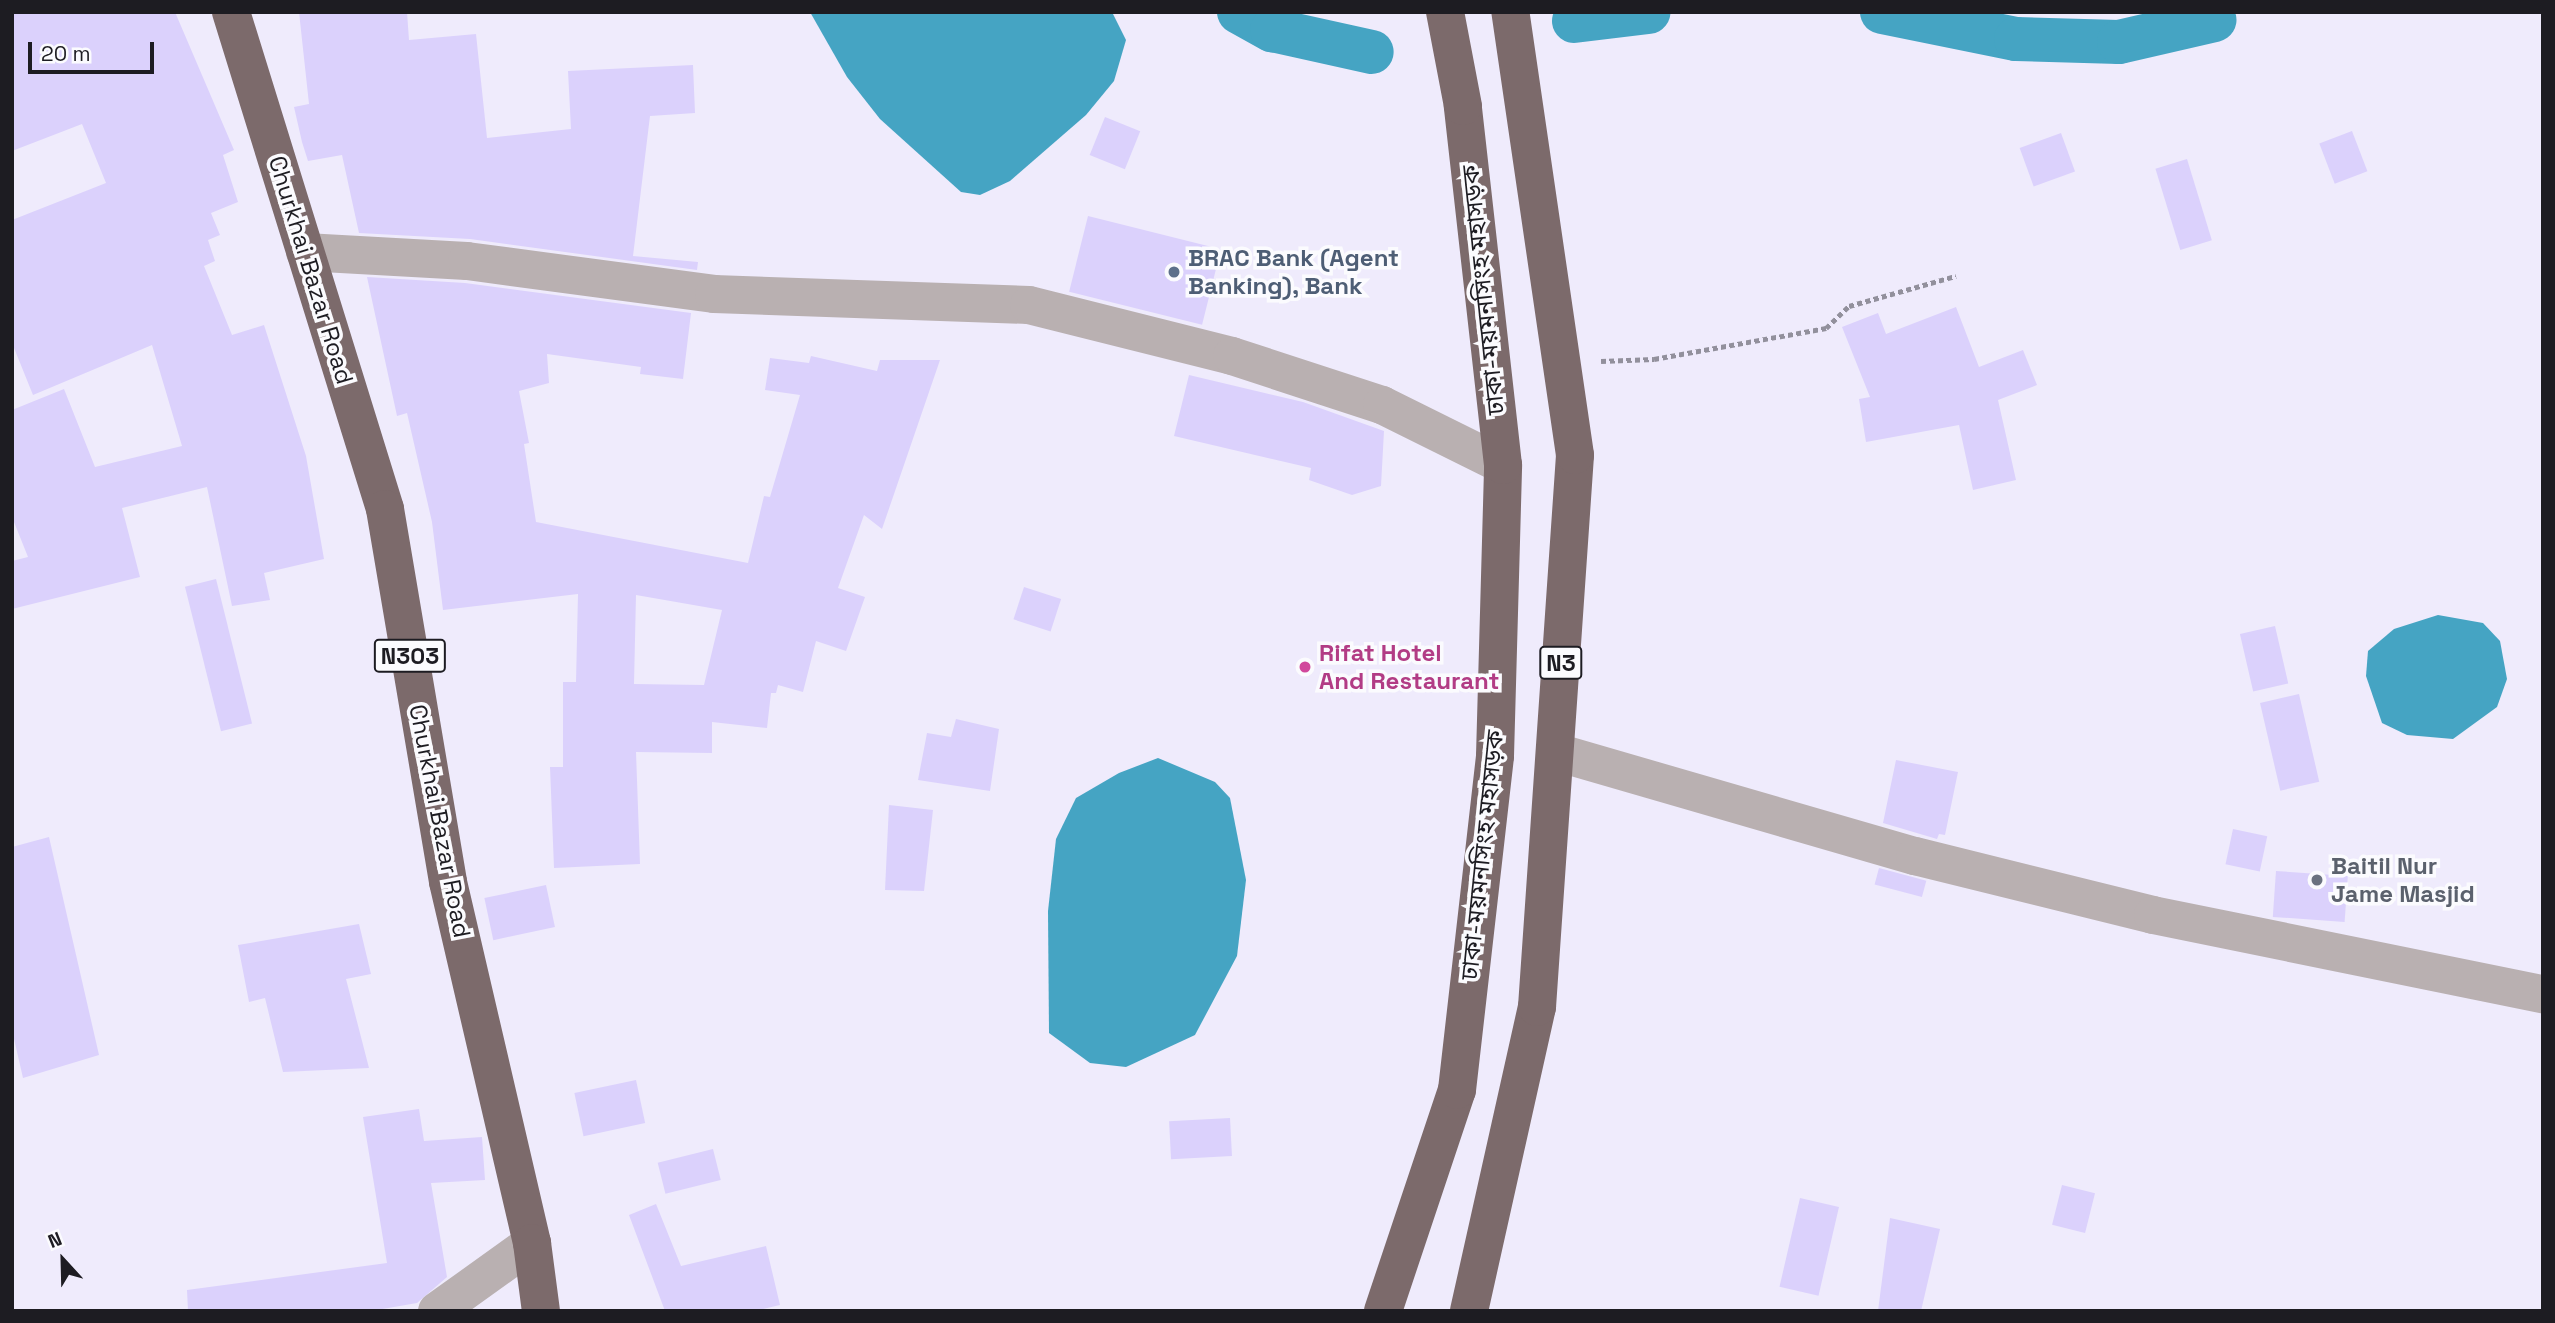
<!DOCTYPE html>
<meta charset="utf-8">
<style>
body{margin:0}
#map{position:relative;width:2555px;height:1323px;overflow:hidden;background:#efebfc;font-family:"Space Grotesk","Noto Sans Bengali",sans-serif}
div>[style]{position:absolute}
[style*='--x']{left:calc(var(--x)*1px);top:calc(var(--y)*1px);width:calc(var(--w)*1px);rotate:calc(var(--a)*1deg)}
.water>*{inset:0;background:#45a4c3}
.canal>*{height:44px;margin:-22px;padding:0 22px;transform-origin:22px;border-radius:22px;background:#45a4c3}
.building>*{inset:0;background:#dbd1fc;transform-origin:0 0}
.path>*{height:4.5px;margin-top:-2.25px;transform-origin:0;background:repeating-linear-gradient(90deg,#92909c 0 5px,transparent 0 8.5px)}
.minor>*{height:38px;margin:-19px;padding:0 19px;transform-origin:19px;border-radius:19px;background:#b9b0b1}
.highway>*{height:38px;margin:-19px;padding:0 19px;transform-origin:19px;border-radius:19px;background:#7c6a6b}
.dots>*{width:19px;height:19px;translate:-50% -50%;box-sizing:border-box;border:4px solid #fbfbfe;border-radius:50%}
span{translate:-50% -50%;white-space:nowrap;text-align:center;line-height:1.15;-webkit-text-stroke:7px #fbfbfe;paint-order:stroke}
.shield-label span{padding:2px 5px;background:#fbfbfe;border:2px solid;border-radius:5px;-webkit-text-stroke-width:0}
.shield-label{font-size:23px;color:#1d1c22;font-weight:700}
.service-label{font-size:24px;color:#4e5e75;font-weight:700}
.left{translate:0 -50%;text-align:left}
.street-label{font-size:24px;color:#1d1c22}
.hotel-label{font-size:24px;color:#b23c85;font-weight:700}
.worship-label{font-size:24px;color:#5b616d;font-weight:700}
.frame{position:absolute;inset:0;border:14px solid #1d1c22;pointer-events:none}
.north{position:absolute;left:28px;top:1225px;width:70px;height:70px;-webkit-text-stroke:5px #fbfbfe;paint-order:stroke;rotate:338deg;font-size:19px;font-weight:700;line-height:28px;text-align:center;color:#1d1c22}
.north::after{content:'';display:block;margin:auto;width:24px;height:32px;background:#1d1c22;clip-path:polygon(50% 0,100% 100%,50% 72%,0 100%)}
.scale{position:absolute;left:28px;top:42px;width:126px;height:32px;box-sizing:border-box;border:4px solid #1d1c22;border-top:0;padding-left:9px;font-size:21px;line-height:24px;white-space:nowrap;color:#1d1c22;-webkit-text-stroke:5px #fbfbfe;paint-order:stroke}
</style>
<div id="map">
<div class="water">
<i style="clip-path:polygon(810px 12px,1112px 12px,1126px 40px,1114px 81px,1086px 115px,1010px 181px,980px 195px,961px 192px,880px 119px,847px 77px)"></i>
<i style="clip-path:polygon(2438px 615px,2483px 623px,2500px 641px,2507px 679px,2497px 707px,2453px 739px,2407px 735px,2382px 723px,2366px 676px,2368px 651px,2394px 629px)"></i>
<i style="clip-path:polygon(1158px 758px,1215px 782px,1230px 798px,1246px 880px,1237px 956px,1195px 1035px,1126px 1067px,1090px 1063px,1049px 1033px,1048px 911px,1056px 839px,1076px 798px,1119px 773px)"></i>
</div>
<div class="canal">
<i style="--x:1239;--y:12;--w:38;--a:29"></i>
<i style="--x:1272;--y:30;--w:102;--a:12.4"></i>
<i style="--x:1882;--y:12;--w:137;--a:11.4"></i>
<i style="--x:2016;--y:39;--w:103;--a:1.7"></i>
<i style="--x:2119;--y:42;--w:98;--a:-13"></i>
<i style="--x:1574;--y:21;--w:75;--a:-6.9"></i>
</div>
<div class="building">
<i style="clip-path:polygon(12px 12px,175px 12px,234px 150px,223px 155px,238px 202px,211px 213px,220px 235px,208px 240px,215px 261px,204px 266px,232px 335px,264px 325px,306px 456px,324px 559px,264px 573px,270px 600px,232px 606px,207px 487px,122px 508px,140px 577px,12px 609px,12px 561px,28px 557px,12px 517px,12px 410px,64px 389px,95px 467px,182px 446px,152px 345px,33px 395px,12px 343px,12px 220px,106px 183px,82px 124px,12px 151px)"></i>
<i style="clip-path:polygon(299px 12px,407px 12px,409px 40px,476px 34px,487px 138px,571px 129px,568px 71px,693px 65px,695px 113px,650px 116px,633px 256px,698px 262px,697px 270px,470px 239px,359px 233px,342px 155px,308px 161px,302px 142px,294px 107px,309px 104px)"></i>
<i style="left:1105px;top:117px;width:38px;height:41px;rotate:22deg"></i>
<i style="left:2352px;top:131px;width:43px;height:35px;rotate:69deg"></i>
<i style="left:2061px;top:133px;width:41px;height:44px;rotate:70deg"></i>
<i style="left:2187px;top:159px;width:85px;height:33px;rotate:73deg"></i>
<i style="left:1088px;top:216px;width:137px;height:78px;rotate:14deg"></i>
<i style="clip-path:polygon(evenodd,367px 277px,465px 283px,691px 313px,683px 379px,640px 374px,641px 367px,547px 354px,549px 383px,519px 391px,529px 443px,524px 444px,536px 522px,748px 563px,764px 496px,770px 497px,800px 395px,765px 390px,770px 358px,809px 363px,811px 356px,877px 371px,880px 360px,940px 360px,882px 529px,864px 515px,838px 588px,865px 597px,846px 651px,816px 641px,803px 692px,778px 685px,776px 693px,771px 693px,767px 728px,712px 722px,712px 753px,636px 752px,640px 864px,554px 868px,550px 767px,563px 767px,563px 682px,576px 682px,578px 594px,443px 610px,432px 522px,407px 413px,397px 416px,367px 277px,636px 595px,722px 610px,704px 685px,634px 684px,636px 595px)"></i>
<i style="clip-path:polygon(1956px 307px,1979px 367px,2023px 350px,2037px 385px,1998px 400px,2016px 480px,1973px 490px,1959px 425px,1866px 442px,1859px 399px,1870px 397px,1842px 327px,1878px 313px,1886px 334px)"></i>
<i style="clip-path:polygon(1189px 375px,1303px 402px,1384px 431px,1381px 486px,1352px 495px,1309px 480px,1311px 468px,1174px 436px)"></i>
<i style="left:216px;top:579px;width:149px;height:32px;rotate:76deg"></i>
<i style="left:1024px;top:587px;width:39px;height:34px;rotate:18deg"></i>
<i style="left:2275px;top:626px;width:59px;height:36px;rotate:77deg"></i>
<i style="left:2299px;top:694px;width:90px;height:40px;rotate:77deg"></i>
<i style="clip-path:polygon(956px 719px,999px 729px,990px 791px,918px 780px,927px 733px,951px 737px)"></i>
<i style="clip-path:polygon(1896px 760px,1958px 772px,1945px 835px,1939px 834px,1937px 839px,1883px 823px)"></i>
<i style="clip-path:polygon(889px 805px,933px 810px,924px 891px,885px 890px)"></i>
<i style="left:2233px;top:829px;width:35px;height:36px;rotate:12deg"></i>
<i style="clip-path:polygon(49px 837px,99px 1055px,23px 1078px,12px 1030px,12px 847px)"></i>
<i style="left:1879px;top:868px;width:49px;height:17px;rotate:15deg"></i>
<i style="left:2276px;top:871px;width:72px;height:46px;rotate:4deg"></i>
<i style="left:546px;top:885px;width:43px;height:63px;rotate:78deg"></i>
<i style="clip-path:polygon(359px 924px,371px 974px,346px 979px,369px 1068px,283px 1072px,265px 998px,249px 1002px,238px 945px)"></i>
<i style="left:636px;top:1080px;width:44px;height:63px;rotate:78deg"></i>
<i style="clip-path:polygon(419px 1109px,424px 1141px,482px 1137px,485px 1180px,431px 1183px,447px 1277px,417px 1303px,371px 1311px,188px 1311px,187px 1290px,387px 1263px,363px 1117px)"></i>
<i style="left:1230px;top:1118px;width:38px;height:61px;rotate:87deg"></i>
<i style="left:713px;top:1149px;width:32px;height:57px;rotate:76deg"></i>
<i style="left:2062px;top:1185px;width:34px;height:41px;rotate:14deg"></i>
<i style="left:1800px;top:1198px;width:40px;height:91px;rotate:13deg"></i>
<i style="clip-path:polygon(656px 1204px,681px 1266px,766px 1246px,780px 1305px,755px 1311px,665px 1311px,629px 1215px)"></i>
<i style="clip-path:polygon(1890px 1218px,1940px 1229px,1921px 1311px,1878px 1311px)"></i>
</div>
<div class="path">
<i style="--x:1601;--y:361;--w:53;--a:-2.2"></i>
<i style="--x:1654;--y:359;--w:175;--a:-10.2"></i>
<i style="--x:1826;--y:328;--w:32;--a:-44"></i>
<i style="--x:1849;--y:306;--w:111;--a:-15.7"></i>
</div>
<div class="minor">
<i style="--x:305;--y:252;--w:162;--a:3.2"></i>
<i style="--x:467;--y:261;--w:249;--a:7.6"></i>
<i style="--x:714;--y:294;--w:315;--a:2"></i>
<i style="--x:1029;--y:305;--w:209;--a:14.1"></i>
<i style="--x:1232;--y:356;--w:158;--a:18.1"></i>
<i style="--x:1382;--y:405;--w:135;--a:26.4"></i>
<i style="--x:1556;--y:752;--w:374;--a:16.2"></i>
<i style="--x:1915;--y:856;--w:245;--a:13.9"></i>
<i style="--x:2153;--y:915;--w:398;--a:11.5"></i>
<i style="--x:437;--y:1311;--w:117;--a:-35.6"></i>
</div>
<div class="highway">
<i style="--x:231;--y:12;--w:520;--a:72.78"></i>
<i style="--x:385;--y:509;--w:378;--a:80.4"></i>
<i style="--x:448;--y:882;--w:371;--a:76.9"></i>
<i style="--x:532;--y:1243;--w:69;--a:82.5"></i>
<i style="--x:1383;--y:1311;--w:233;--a:-71.5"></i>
<i style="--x:1457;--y:1090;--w:336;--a:-83.5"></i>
<i style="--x:1495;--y:756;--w:291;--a:-88.4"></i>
<i style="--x:1503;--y:465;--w:361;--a:-96.4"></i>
<i style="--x:1463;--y:106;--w:96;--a:-100.8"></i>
<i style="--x:1469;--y:1311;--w:312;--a:-77.4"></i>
<i style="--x:1537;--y:1007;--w:553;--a:-86.06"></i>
<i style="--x:1575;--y:455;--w:448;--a:-98.3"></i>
</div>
<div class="dots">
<i style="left:1174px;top:272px;background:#5c6f8a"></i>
<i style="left:1305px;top:667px;background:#d1479c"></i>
<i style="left:2317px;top:880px;background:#6b7280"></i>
</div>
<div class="shield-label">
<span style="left:410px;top:656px">N303</span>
<span style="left:1561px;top:663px">N3</span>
</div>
<div class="service-label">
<span class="left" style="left:1188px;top:272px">BRAC Bank (Agent<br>Banking), Bank</span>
</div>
<div class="street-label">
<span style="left:311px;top:270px;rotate:73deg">Churkhai Bazar Road</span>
<span style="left:1483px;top:290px;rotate:-96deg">ঢাকা-ময়মনসিংহ মহাসড়ক</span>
<span style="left:440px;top:821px;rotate:79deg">Churkhai Bazar Road</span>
<span style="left:1482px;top:855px;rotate:-84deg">ঢাকা-ময়মনসিংহ মহাসড়ক</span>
</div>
<div class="hotel-label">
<span class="left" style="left:1319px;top:667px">Rifat Hotel<br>And Restaurant</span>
</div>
<div class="worship-label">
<span class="left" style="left:2331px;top:880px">Baitil Nur<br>Jame Masjid</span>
</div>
<div class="frame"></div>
<div class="north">N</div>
<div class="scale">20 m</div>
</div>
